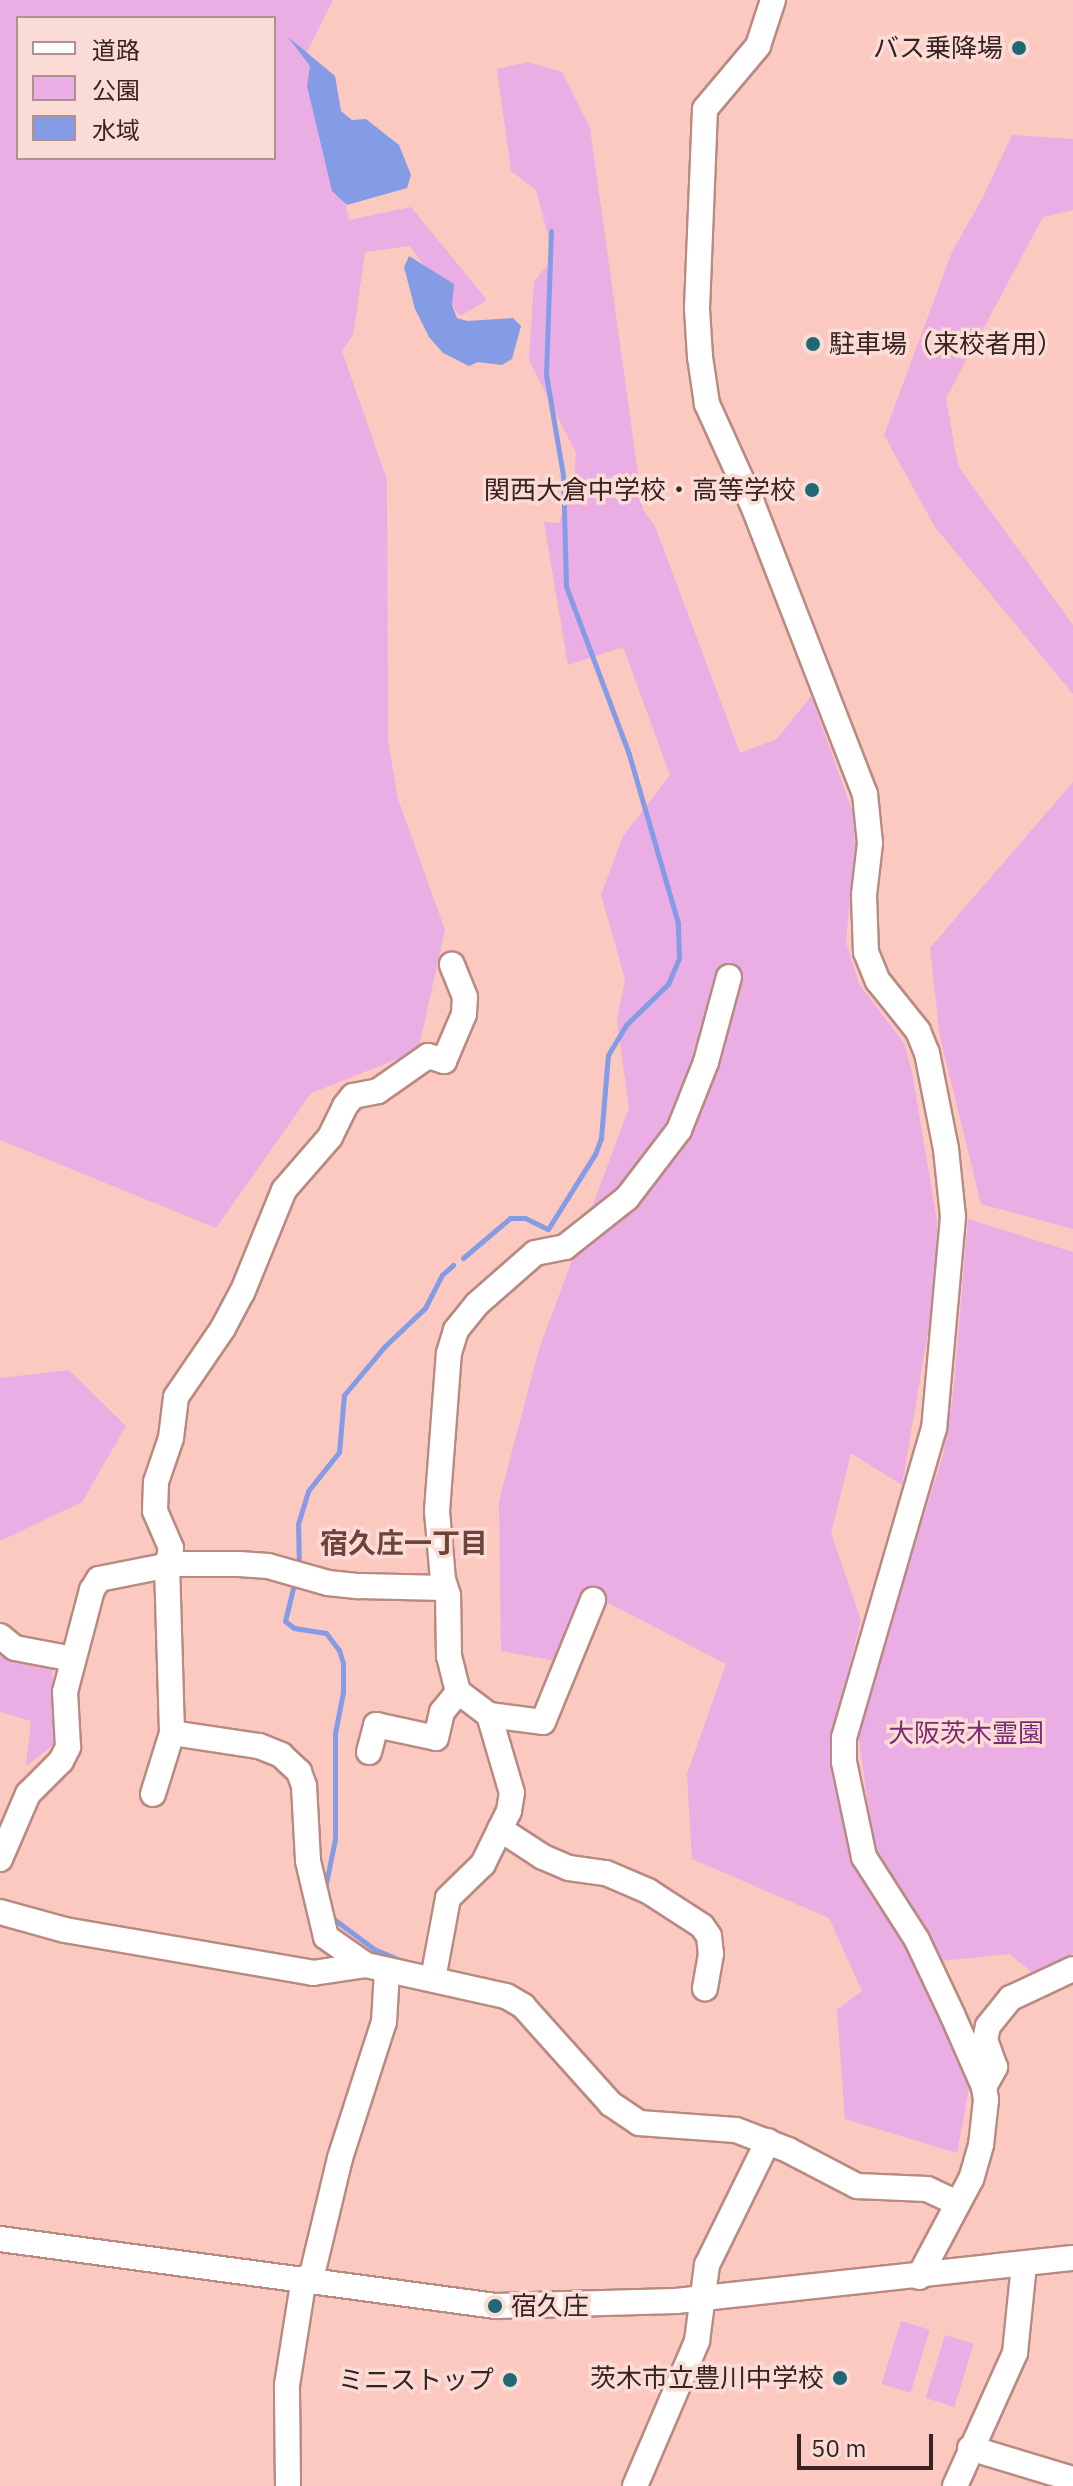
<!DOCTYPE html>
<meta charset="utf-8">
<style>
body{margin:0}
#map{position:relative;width:1073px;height:2486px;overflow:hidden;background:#fcc9c0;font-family:"IBM Plex Sans","Noto Sans JP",sans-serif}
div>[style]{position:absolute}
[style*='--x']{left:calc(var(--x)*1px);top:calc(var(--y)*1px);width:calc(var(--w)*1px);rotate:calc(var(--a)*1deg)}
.green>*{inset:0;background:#eaade4;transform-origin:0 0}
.water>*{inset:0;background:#849be5}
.stream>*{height:5px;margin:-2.5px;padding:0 2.5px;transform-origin:2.5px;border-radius:2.5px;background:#849be5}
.roads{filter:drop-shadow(2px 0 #b98a82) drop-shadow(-2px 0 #b98a82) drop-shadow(0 2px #b98a82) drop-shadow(0 -2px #b98a82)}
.minor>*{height:24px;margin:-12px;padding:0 12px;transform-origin:12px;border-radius:12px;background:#fff}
.dots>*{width:22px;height:22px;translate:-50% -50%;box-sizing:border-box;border:4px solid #fbdbd6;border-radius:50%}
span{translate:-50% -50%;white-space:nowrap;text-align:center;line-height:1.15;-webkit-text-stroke:7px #fbdbd6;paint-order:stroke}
.poi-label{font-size:26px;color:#372421}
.right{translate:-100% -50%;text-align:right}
.left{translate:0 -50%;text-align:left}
.park-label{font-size:26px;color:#7a2d76}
.neighbourhood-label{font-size:28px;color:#6d433c;font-weight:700}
.legend{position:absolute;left:16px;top:16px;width:260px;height:144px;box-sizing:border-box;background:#fbdbd6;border:2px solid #ad928e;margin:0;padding:10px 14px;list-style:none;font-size:24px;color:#372421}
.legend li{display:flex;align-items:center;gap:16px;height:40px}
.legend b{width:40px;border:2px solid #ad928e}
.scale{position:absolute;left:797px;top:2434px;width:136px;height:36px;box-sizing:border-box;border:4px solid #372421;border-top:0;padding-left:10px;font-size:24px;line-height:28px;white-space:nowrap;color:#372421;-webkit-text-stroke:6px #fbdbd6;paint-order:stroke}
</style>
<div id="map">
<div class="green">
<i style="clip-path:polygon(evenodd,0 0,333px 0,307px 52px,349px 220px,411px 207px,487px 300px,460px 316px,410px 246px,365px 252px,353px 335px,342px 351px,387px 480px,388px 741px,398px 799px,445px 930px,418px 1051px,311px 1093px,216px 1228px,0 1140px,0 0,18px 18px,274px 18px,274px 158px,18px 158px,18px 18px)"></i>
<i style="clip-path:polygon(528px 62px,562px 72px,590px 128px,643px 510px,655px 526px,740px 753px,777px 739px,811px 696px,853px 813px,855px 846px,846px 942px,859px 984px,904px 1043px,912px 1072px,937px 1221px,936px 1285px,902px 1485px,851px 1453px,831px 1533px,861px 1620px,834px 1727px,855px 1862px,930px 1979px,969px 2089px,957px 2153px,845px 2119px,837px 2010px,862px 1991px,829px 1918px,692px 1859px,687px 1774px,726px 1664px,591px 1594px,561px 1662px,501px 1651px,499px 1501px,539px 1349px,629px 1108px,617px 1020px,625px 979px,601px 895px,623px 836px,670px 775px,623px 647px,568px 665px,544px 522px,559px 523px,574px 477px,576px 453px,529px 360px,534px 281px,554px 258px,536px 190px,511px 171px,497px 69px)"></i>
<i style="clip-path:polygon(1012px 135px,1073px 139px,1073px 210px,1043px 217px,946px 398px,958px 466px,1073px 625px,1073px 694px,935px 527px,884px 435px,952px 252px,983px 197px)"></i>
<i style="clip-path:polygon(1073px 782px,1073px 1229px,981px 1204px,940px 1037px,930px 948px)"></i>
<i style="clip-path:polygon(968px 1219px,1073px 1252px,1073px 1953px,1035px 1975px,1010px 1954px,941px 1961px,874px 1850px,858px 1732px,863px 1704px,943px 1455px,953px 1395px)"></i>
<i style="clip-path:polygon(69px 1370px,126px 1426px,82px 1502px,0 1541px,0 1378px)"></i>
<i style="clip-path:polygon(6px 1655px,52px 1669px,59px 1740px,26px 1766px,31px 1721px,0 1712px,0 1656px)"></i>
<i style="left:901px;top:2321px;width:30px;height:66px;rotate:17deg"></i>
<i style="left:945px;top:2335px;width:30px;height:66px;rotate:17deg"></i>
</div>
<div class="water">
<i style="clip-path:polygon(288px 37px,335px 76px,341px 111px,352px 120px,366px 119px,399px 145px,411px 175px,407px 188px,347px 205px,332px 191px,307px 86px,310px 66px)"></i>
<i style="clip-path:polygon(409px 256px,454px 284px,452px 305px,457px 318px,467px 321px,513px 318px,521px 326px,512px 359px,502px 365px,478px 362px,469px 366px,443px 353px,429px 337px,415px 309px,404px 267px)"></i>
</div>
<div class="stream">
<i style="--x:463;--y:1258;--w:62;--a:-40.4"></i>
<i style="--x:510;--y:1218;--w:15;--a:0"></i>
<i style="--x:525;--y:1218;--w:25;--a:26"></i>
<i style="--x:548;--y:1229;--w:89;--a:-57.9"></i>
<i style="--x:595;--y:1154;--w:17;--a:-69"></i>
<i style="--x:601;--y:1138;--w:83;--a:-85.2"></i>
<i style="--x:608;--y:1055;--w:35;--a:-59"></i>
<i style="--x:626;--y:1025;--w:59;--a:-44.3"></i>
<i style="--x:668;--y:984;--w:28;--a:-67"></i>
<i style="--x:679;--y:958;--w:35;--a:-92"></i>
<i style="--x:678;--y:923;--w:176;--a:-106.2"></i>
<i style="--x:629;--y:754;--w:179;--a:-110.6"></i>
<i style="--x:566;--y:586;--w:111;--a:-91.5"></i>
<i style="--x:563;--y:475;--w:102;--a:-99.6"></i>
<i style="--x:546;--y:374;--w:143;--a:-88"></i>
<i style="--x:299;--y:1567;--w:43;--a:-91.3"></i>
<i style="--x:298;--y:1524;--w:34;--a:-73"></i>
<i style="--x:308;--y:1491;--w:50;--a:-51.5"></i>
<i style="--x:339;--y:1452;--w:57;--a:-85"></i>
<i style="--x:344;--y:1395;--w:64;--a:-50.1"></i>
<i style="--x:385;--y:1346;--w:55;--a:-43.5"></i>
<i style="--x:425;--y:1308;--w:37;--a:-63"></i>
<i style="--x:442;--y:1275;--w:15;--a:-42"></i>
<i style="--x:295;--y:1580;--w:42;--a:103.7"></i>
<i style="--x:285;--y:1621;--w:11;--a:38"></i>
<i style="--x:294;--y:1628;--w:32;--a:9"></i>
<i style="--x:326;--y:1633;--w:21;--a:53"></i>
<i style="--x:339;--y:1650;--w:14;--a:73"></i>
<i style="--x:343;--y:1663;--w:29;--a:90"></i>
<i style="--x:343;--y:1692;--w:42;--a:101"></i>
<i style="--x:335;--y:1733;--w:106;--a:90"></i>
<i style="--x:335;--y:1839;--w:50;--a:101.5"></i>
<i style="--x:331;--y:1917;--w:54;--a:36.7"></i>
<i style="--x:374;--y:1949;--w:36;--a:23"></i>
</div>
<div class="roads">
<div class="minor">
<i style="--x:773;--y:0;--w:48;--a:108.1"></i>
<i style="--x:758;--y:46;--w:82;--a:130.1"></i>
<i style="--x:705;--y:109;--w:200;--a:92.3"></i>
<i style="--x:697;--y:309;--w:48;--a:86.4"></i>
<i style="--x:700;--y:357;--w:48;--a:81.5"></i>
<i style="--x:707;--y:404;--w:109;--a:65.6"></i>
<i style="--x:752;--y:503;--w:312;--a:68.8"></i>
<i style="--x:865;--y:794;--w:49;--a:84.2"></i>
<i style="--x:870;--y:843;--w:52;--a:96.6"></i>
<i style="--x:864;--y:895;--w:57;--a:88"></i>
<i style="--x:866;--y:952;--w:31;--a:68"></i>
<i style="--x:878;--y:981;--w:64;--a:51.3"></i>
<i style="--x:918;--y:1031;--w:24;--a:68"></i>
<i style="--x:927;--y:1053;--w:98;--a:78.8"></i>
<i style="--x:946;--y:1149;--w:68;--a:84.1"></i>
<i style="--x:953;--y:1217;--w:212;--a:95.1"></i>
<i style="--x:934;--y:1428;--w:323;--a:106.2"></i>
<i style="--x:844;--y:1738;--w:24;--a:90"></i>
<i style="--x:844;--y:1762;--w:97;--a:78.1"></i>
<i style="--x:864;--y:1857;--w:98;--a:57.4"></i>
<i style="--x:917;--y:1940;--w:82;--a:64.7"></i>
<i style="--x:952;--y:2014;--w:80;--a:66.3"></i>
<i style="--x:984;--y:2087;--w:13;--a:81"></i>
<i style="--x:986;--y:2100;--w:45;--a:96.3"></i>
<i style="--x:981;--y:2145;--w:35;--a:106"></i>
<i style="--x:971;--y:2179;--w:111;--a:118"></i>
<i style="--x:0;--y:1636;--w:19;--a:39"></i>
<i style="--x:15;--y:1648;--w:59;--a:10.7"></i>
<i style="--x:489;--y:1715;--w:54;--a:7.4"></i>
<i style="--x:543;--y:1722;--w:132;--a:-67.7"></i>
<i style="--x:172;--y:1733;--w:88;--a:8.5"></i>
<i style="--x:259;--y:1746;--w:24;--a:22"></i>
<i style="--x:281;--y:1755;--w:25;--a:43"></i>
<i style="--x:299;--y:1772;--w:15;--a:70"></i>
<i style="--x:304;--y:1786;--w:75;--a:86.9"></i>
<i style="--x:308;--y:1861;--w:78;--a:76.7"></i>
<i style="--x:326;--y:1937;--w:49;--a:35"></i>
<i style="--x:369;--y:1752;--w:28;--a:-75"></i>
<i style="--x:376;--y:1725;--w:61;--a:12.2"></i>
<i style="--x:436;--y:1738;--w:27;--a:-77"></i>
<i style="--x:442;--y:1712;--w:26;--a:-51"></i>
<i style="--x:153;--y:1794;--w:64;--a:-72.7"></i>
<i style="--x:172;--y:1733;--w:167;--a:-91.7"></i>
<i style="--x:167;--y:1566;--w:18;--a:-77"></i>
<i style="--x:171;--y:1548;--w:40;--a:-113.4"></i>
<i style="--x:155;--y:1511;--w:29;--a:-88"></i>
<i style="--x:156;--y:1482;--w:46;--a:-71.2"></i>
<i style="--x:171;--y:1438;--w:41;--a:-83"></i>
<i style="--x:176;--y:1397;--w:83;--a:-55.7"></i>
<i style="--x:223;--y:1328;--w:40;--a:-62"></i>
<i style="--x:242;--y:1293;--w:111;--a:-67.8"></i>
<i style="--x:284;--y:1190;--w:70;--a:-49"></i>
<i style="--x:330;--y:1137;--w:34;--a:-64"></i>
<i style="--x:345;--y:1106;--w:13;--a:-51"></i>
<i style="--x:353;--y:1096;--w:25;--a:-11"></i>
<i style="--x:378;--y:1091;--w:61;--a:-35"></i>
<i style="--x:428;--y:1056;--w:17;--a:17"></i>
<i style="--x:444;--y:1061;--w:51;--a:-66.9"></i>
<i style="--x:464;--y:1014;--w:17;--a:-87"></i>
<i style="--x:465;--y:997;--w:35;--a:-112"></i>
<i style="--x:500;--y:1829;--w:51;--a:33.1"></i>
<i style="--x:543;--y:1857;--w:28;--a:23"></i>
<i style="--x:569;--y:1868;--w:37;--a:8"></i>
<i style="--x:606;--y:1873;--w:46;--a:23.2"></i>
<i style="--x:648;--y:1891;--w:64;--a:32.9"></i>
<i style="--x:702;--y:1926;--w:12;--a:55"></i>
<i style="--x:709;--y:1936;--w:18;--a:84"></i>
<i style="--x:711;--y:1954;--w:35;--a:100"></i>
<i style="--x:0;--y:1859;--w:71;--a:-66.7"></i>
<i style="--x:28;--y:1794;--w:47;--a:-45"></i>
<i style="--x:61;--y:1761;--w:16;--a:-63"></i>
<i style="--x:68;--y:1747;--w:55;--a:-93.1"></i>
<i style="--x:65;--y:1692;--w:106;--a:-75.2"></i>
<i style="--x:92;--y:1590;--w:13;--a:-58"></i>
<i style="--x:99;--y:1579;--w:77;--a:-11.2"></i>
<i style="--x:175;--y:1564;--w:64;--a:0"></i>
<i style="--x:239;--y:1564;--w:29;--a:4"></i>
<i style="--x:268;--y:1566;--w:62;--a:15.8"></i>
<i style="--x:328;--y:1583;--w:31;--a:6"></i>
<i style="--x:359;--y:1586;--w:85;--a:1.3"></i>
<i style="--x:0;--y:1912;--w:67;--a:15.5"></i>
<i style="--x:65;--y:1930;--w:252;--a:9.8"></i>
<i style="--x:313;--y:1973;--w:54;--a:-8.6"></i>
<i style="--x:366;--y:1965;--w:143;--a:12.5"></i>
<i style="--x:506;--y:1996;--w:20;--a:30"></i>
<i style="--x:523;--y:2006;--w:132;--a:48.1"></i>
<i style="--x:611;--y:2104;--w:34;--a:34"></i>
<i style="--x:639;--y:2123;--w:97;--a:4.1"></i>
<i style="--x:736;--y:2130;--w:56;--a:21"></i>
<i style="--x:788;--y:2150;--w:78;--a:27.6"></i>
<i style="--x:857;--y:2186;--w:70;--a:2.5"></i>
<i style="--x:927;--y:2189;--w:33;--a:25"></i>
<i style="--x:433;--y:1979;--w:82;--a:-79.5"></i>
<i style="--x:448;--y:1898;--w:49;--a:-44.2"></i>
<i style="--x:483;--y:1864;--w:59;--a:-63.9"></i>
<i style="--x:509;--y:1811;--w:18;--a:-81"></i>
<i style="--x:512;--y:1793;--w:81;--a:-106.4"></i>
<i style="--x:489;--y:1715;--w:39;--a:-143"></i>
<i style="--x:458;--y:1692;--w:37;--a:-104"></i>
<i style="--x:449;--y:1656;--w:61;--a:-90.9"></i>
<i style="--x:448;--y:1595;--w:16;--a:-108"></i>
<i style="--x:443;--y:1580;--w:69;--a:-95"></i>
<i style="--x:437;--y:1511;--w:158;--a:-85.7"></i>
<i style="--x:449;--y:1353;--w:24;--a:-73"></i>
<i style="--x:456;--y:1330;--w:33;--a:-51"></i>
<i style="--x:477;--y:1304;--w:77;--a:-41.3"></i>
<i style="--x:535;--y:1253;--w:31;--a:-11"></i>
<i style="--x:565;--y:1247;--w:79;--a:-38.3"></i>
<i style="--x:627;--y:1198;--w:86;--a:-52.6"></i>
<i style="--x:679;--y:1130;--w:73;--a:-68.3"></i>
<i style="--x:706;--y:1062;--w:88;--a:-74.9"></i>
<i style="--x:984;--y:2087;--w:23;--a:-61"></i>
<i style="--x:995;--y:2067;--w:29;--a:-110"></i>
<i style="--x:985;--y:2040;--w:14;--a:-78"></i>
<i style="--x:988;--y:2026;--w:36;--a:-51"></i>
<i style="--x:1011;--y:1998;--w:68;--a:-25.1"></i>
<i style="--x:0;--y:2239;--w:500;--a:7.7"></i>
<i style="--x:495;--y:2306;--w:181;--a:-1.6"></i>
<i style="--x:676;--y:2301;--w:399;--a:-6.2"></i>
<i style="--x:311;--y:2279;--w:124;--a:-76.5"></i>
<i style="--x:340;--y:2158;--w:143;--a:-72.1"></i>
<i style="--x:384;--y:2022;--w:50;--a:-86.6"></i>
<i style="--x:970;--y:2448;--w:108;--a:16.8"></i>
<i style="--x:288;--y:2486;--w:101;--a:-90.6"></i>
<i style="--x:287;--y:2385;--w:108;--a:-81"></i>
<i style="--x:635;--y:2486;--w:158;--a:-66.8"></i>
<i style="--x:697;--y:2341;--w:77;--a:-82.5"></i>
<i style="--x:707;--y:2265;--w:138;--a:-63.8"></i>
<i style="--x:955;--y:2486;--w:146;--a:-65.7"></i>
<i style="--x:1015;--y:2353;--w:89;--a:-84.2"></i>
</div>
</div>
<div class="dots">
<i style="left:1019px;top:48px;background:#1f6874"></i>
<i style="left:813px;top:344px;background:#1f6874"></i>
<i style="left:812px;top:490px;background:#1f6874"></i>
<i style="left:495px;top:2306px;background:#1f6874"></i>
<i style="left:840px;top:2378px;background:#1f6874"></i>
<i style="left:510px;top:2380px;background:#1f6874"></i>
</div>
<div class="poi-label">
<span class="right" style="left:1003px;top:48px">バス乗降場</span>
<span class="left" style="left:829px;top:344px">駐車場（来校者用）</span>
<span class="right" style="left:796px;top:490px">関西大倉中学校・高等学校</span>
<span class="left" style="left:511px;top:2306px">宿久庄</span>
<span class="right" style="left:824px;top:2378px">茨木市立豊川中学校</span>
<span class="right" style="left:494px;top:2380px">ミニストップ</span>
</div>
<div class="park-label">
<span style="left:966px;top:1733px">大阪茨木霊園</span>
</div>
<div class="neighbourhood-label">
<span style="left:404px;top:1543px">宿久庄一丁目</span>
</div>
<ul class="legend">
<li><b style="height:10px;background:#fff"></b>道路</li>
<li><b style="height:22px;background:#eaade4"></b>公園</li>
<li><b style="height:22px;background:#849be5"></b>水域</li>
</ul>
<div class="scale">50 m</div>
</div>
